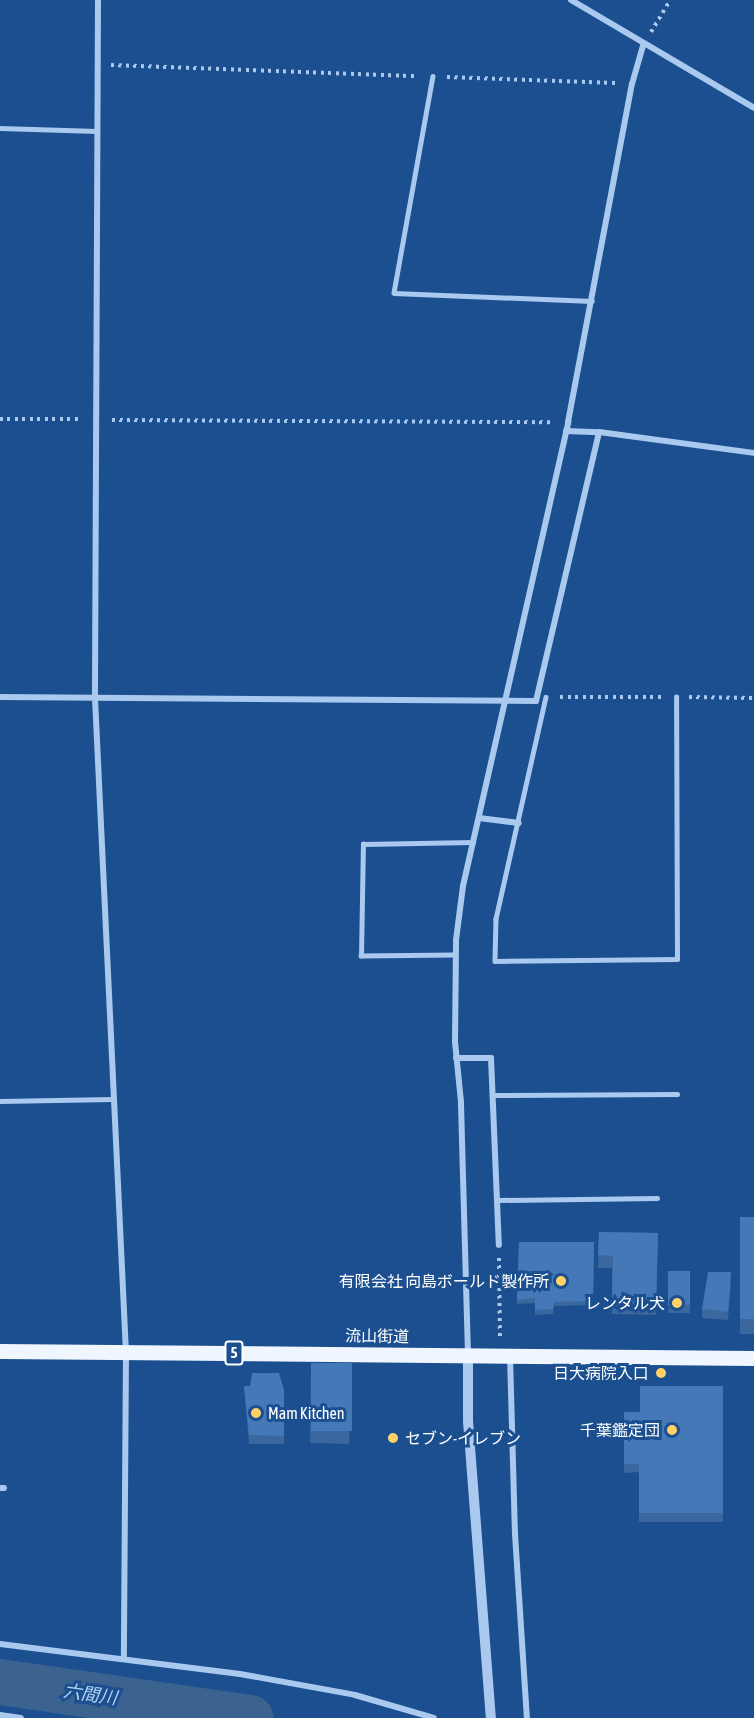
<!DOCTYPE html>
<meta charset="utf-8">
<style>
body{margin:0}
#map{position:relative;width:754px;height:1718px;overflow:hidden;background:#1b4f8f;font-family:"Asap Condensed","Noto Sans JP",sans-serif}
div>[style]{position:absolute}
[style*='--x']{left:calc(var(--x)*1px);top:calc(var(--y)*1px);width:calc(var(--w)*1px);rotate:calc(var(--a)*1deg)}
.river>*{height:46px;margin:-23px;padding:0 23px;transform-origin:23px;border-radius:23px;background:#3c6290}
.path>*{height:4px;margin-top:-2px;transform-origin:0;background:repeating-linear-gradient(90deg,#a9c9ee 0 3px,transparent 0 7.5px)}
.service>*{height:4.5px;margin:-2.25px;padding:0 2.25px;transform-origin:2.25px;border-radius:2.25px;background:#a9c9ee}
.minor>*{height:6px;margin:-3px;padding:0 3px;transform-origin:3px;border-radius:3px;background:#a9c9ee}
.tertiary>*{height:10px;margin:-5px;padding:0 5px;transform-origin:5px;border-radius:5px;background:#a9c9ee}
.primary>*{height:15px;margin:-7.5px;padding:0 7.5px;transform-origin:7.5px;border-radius:7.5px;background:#f0f6ff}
.wall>*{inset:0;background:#3a679d;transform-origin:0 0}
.building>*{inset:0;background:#4478b7;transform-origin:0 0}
.dots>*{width:16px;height:16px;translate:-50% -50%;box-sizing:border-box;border:3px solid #1b4f8f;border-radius:50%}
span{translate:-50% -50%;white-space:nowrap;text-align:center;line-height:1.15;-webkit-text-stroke:6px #1b4f8f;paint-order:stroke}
.shield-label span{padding:2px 4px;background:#1b4f8f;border:2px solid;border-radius:4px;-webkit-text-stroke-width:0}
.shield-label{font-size:15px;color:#fff;font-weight:700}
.poi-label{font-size:16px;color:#fff}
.right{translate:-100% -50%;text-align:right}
.left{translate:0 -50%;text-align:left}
.street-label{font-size:16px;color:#fff}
.water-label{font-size:18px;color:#b5d3f5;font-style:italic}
</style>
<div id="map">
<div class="river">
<i style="--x:0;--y:1682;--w:253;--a:8.2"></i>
</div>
<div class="path">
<i style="--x:651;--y:32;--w:37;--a:-59"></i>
<i style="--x:111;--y:65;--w:307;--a:2.1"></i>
<i style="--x:447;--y:77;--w:169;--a:2"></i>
<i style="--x:0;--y:419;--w:80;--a:0"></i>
<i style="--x:112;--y:420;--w:442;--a:0.3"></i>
<i style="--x:560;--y:697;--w:103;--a:0"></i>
<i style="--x:689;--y:697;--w:65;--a:0.9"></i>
<i style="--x:499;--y:1258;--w:80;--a:89.3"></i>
</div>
<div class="service">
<i style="--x:433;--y:76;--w:220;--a:100.2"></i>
<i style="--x:394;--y:293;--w:198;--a:2.3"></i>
<i style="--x:0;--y:128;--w:97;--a:1.8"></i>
<i style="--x:546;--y:697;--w:228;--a:102.7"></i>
<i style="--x:496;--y:919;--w:42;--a:91.4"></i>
<i style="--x:495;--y:961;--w:182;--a:-0.6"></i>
<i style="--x:677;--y:959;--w:262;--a:-90.2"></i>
<i style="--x:455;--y:955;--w:94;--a:179.4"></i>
<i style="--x:361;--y:956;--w:112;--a:-89"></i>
<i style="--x:363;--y:844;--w:110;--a:-1"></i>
<i style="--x:492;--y:1095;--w:185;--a:-0.3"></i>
<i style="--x:0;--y:1101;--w:113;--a:-1"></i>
<i style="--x:499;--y:1200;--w:158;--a:-0.7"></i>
</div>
<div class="minor">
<i style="--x:98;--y:0;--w:698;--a:90.25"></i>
<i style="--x:95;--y:698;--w:655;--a:87.29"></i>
<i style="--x:126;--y:1352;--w:306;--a:90.4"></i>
<i style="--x:571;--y:0;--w:212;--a:30.5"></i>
<i style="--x:566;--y:431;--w:33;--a:2"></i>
<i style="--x:599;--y:432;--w:156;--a:7.7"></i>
<i style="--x:0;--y:697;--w:536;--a:0.43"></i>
<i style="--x:536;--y:701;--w:276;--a:-76.8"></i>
<i style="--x:479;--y:818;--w:40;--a:7.1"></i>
<i style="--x:456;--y:1058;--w:35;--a:0"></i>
<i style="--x:491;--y:1058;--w:187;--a:87.6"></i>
<i style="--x:468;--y:1355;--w:253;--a:-91.6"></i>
<i style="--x:461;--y:1102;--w:60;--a:-95.7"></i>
<i style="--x:455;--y:1042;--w:102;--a:-89.4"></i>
<i style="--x:456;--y:940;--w:54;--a:-82.6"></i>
<i style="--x:463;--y:886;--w:476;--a:-77.2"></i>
<i style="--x:568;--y:422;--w:344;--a:-79.3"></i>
<i style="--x:632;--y:84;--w:40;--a:-74"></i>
<i style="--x:510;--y:1356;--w:178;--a:88.4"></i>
<i style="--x:515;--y:1534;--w:184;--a:86.3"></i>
<i style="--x:0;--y:1488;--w:4;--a:0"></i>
<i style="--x:0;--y:1644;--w:242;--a:7.1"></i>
<i style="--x:240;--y:1674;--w:117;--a:10.3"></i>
<i style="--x:355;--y:1695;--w:82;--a:16.2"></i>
<i style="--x:0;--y:1715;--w:21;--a:8"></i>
</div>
<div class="tertiary">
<i style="--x:468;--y:1355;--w:66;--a:90"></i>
<i style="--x:468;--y:1421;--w:298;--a:85.6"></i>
</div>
<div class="primary">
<i style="--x:0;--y:1351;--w:754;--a:0.53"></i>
</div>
<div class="wall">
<i style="left:740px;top:1217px;width:14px;height:117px"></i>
<i style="clip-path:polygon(599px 1232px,658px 1233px,656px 1315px,612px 1314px,612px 1268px,598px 1268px)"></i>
<i style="clip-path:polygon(519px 1242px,594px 1242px,593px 1305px,554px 1306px,553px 1314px,535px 1315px,535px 1303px,517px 1304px)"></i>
<i style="left:668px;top:1271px;width:22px;height:42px"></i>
<i style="clip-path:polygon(731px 1281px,728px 1320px,702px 1318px,702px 1309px)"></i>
<i style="clip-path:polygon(311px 1363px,352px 1375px,349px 1444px,310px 1443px)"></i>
<i style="clip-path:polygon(244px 1386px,284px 1390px,284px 1444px,249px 1444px)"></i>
<i style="clip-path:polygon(723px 1386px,723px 1522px,639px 1522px,639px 1472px,624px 1473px,624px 1412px,640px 1412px)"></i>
</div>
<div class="building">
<i style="left:740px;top:1217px;width:14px;height:102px"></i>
<i style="clip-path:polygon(599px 1232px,658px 1233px,656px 1303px,612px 1302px,613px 1256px,598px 1255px)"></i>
<i style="clip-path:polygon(519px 1242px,594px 1242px,593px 1301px,554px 1302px,553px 1309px,535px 1310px,535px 1298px,517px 1300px)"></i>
<i style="left:668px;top:1271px;width:22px;height:34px"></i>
<i style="clip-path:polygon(708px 1272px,731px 1272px,728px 1312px,702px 1309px)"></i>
<i style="left:311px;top:1363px;width:41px;height:68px"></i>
<i style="clip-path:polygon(252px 1373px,279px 1373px,284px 1390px,284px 1436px,249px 1435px,244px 1386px,250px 1386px)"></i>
<i style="clip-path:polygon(640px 1386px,723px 1386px,723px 1513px,639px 1513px,639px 1464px,624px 1464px,624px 1412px,640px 1412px)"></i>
</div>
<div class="dots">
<i style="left:561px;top:1281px;background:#ffd166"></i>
<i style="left:677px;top:1303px;background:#ffd166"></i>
<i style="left:661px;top:1373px;background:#ffd166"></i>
<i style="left:256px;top:1413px;background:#ffd166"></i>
<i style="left:672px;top:1430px;background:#ffd166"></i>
<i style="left:393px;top:1438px;background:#ffd166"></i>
</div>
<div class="shield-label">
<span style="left:234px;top:1353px">5</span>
</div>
<div class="poi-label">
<span class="right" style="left:549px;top:1281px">有限会社 向島ボールド製作所</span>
<span class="right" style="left:665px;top:1303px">レンタル犬</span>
<span class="right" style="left:649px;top:1373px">日大病院入口</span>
<span class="left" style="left:268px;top:1413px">Mam Kitchen</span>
<span class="right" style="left:660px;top:1430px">千葉鑑定団</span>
<span class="left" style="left:405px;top:1438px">セブン-イレブン</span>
</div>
<div class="street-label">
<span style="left:377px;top:1336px;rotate:1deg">流山街道</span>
</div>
<div class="water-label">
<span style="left:90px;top:1695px;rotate:8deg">六間川</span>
</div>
</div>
